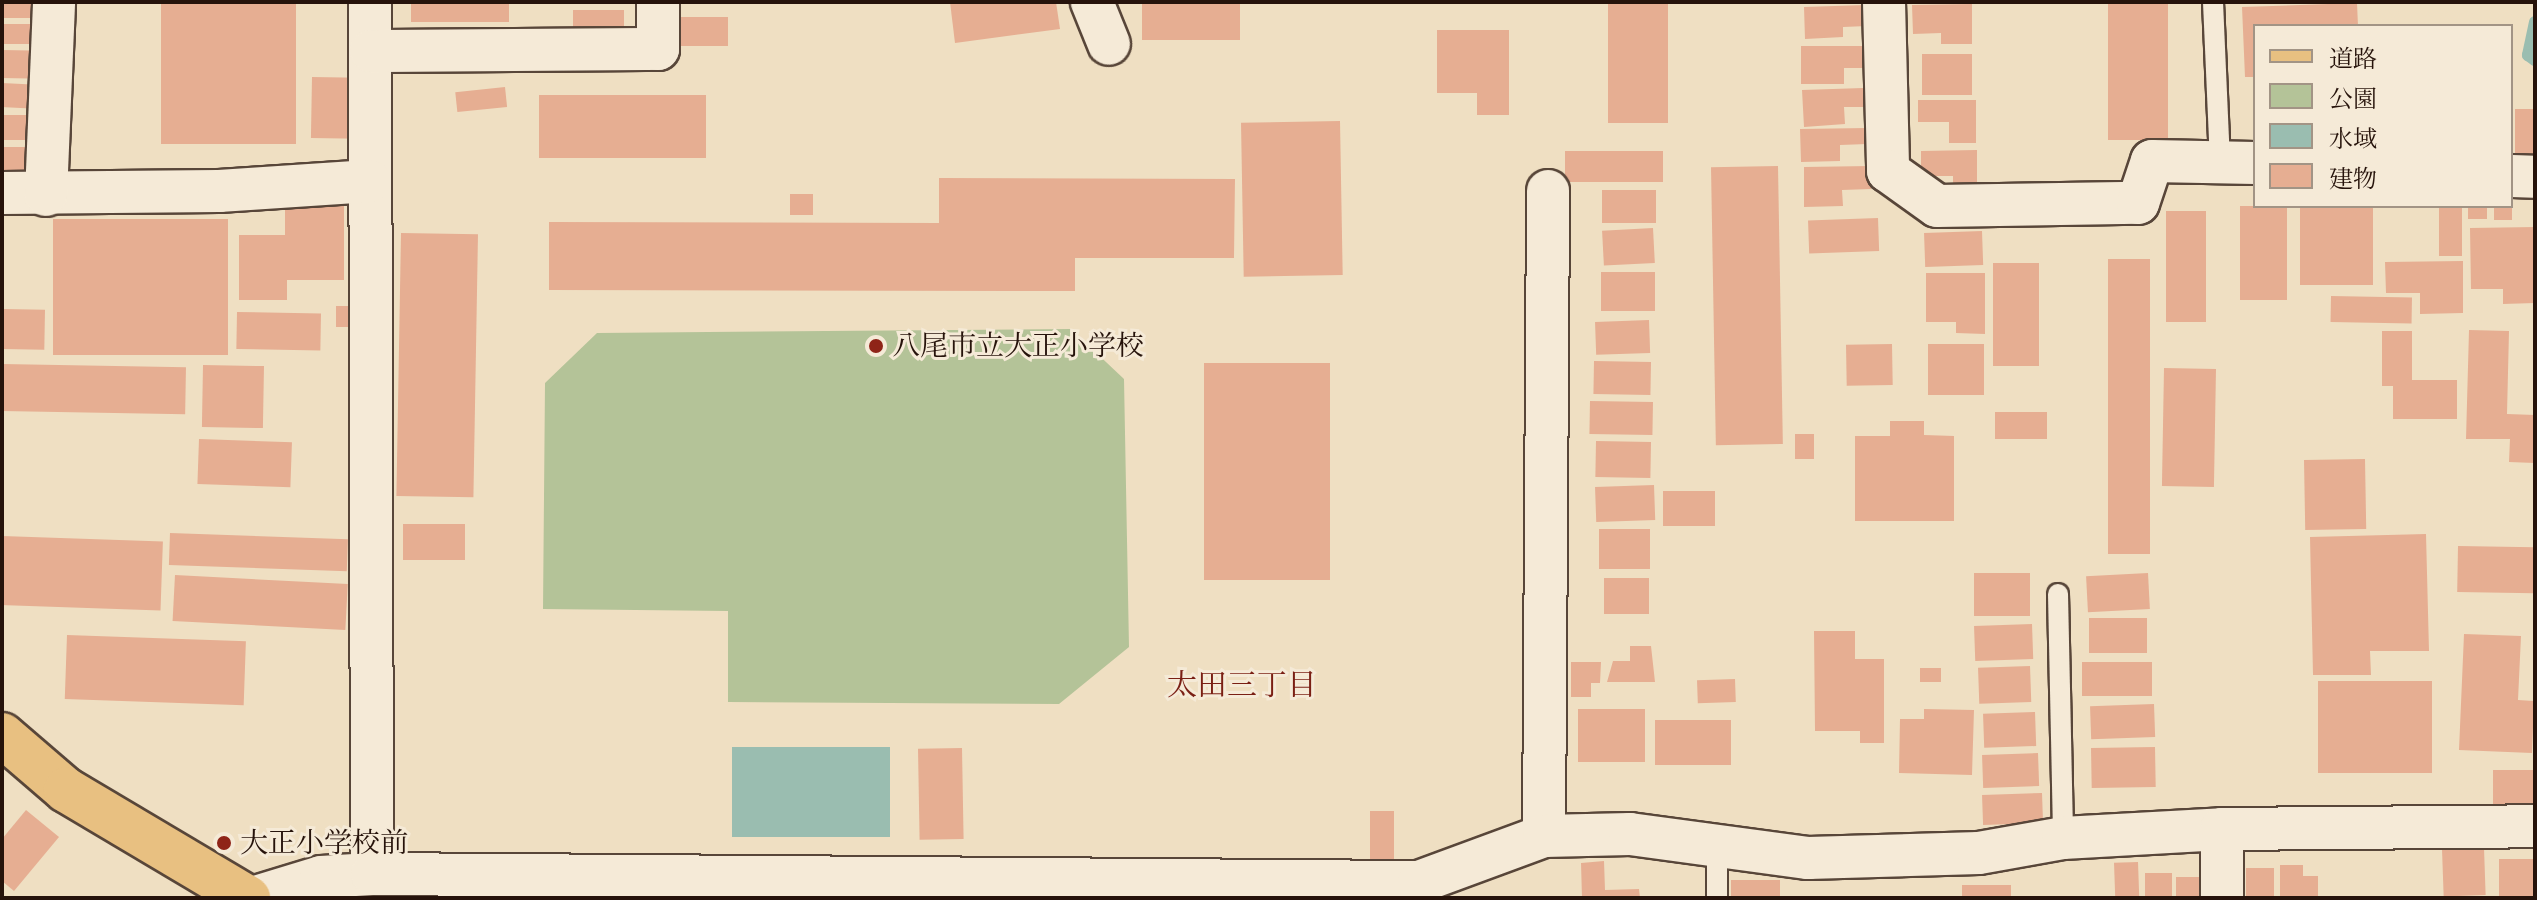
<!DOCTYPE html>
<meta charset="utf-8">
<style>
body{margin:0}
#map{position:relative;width:2537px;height:900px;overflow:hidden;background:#efdfc2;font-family:"IM FELL French Canon","Noto Serif JP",serif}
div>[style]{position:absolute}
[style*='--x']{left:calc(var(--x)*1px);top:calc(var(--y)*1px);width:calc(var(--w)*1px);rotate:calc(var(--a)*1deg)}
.green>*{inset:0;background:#b4c398}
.water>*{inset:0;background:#9abdb0;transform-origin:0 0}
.stream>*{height:12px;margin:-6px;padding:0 6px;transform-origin:6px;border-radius:6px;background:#9abdb0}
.building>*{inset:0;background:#e6ae92;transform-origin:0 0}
.roads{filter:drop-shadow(2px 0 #584639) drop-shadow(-2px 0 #584639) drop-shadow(0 2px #584639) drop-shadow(0 -2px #584639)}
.lane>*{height:20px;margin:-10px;padding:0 10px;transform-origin:10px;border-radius:10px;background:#f5ead7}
.street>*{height:42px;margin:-21px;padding:0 21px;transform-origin:21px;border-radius:21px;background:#f5ead7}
.primary>*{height:44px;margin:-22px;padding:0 22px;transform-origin:22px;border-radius:22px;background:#e8c081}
.dots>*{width:22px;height:22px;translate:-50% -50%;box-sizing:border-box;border:4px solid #f5ead7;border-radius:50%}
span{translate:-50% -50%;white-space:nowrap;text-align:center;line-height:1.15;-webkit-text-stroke:6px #f5ead7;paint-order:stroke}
.poi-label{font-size:28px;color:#26130b}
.left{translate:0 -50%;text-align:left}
.neighbourhood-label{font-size:30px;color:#7a1f14}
.frame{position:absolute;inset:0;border:4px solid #26130b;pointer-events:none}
.legend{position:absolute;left:2253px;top:24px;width:260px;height:184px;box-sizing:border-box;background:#f5ead7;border:2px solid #a29485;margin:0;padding:10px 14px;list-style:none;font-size:24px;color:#26130b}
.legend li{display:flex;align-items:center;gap:16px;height:40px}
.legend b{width:40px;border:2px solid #a29485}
</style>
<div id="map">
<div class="green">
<i style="clip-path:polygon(1071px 329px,1124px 379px,1129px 647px,1059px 704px,728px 702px,728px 611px,543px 609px,545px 383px,597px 333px)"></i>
</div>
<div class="water">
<i style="left:732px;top:747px;width:158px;height:90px"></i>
</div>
<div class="stream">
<i style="--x:2535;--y:22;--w:34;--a:102"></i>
<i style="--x:2528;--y:55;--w:9;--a:36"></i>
</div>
<div class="building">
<i style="left:2px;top:2px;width:45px;height:16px"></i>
<i style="left:161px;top:2px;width:135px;height:142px"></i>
<i style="left:411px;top:2px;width:98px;height:20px"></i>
<i style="clip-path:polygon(950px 2px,1056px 2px,1060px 29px,955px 43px)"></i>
<i style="left:1142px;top:2px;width:98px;height:38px"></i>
<i style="left:1608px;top:2px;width:60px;height:121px"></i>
<i style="left:2108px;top:2px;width:60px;height:138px"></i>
<i style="clip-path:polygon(2357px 3px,2358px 26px,2255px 26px,2255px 77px,2245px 77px,2242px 7px)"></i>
<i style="clip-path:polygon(1972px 4px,1972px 44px,1941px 44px,1941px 33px,1913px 34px,1912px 5px)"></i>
<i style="clip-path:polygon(1866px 5px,1867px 26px,1843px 27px,1843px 37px,1805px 39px,1804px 7px)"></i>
<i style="left:573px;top:10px;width:51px;height:32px"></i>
<i style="left:728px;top:17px;width:29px;height:54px;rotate:90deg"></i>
<i style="left:2px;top:24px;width:43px;height:20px"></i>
<i style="clip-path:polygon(1437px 30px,1509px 30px,1509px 115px,1477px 115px,1477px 93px,1437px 93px)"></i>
<i style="clip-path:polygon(1801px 46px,1868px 46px,1868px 68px,1844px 68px,1844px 84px,1801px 84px)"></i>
<i style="left:2px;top:50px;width:42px;height:28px;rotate:1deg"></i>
<i style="left:1922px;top:54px;width:50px;height:41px"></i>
<i style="left:312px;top:77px;width:48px;height:61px;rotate:1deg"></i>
<i style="left:2px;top:83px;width:40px;height:24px;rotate:3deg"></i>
<i style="left:505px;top:87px;width:20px;height:50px;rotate:84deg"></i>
<i style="clip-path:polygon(1863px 88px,1865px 107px,1844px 107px,1845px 124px,1804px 127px,1802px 90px)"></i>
<i style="left:539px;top:95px;width:167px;height:63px"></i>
<i style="clip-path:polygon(1918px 100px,1976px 100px,1976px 143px,1949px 143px,1949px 122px,1918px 122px)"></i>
<i style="left:2515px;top:109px;width:20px;height:50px"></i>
<i style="left:2px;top:115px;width:38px;height:25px"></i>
<i style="left:1340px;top:121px;width:154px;height:99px;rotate:89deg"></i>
<i style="clip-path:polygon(1866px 128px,1867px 144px,1840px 145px,1840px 161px,1801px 162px,1800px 129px)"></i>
<i style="left:2px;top:147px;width:35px;height:27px"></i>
<i style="clip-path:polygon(1977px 150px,1977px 191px,1953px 192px,1953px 176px,1921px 176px,1921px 151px)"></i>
<i style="left:1663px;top:151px;width:31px;height:98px;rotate:90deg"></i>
<i style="left:1778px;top:166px;width:278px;height:67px;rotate:89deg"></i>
<i style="clip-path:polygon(1870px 166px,1871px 189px,1842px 190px,1843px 206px,1804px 207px,1804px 167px)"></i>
<i style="clip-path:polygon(939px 178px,1235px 179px,1234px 258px,1075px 258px,1075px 291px,549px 290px,549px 222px,939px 223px)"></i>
<i style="left:1656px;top:190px;width:33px;height:54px;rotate:90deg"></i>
<i style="left:790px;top:194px;width:23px;height:21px"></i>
<i style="clip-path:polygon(285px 205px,344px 205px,344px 280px,287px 280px,287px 300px,239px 300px,239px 235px,285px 235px)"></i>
<i style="left:2240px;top:206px;width:47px;height:94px"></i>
<i style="left:2300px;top:206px;width:73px;height:79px"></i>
<i style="left:2439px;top:206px;width:23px;height:50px"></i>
<i style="left:2468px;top:206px;width:19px;height:13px"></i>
<i style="left:2494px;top:206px;width:18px;height:14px"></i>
<i style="left:2166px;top:211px;width:40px;height:111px"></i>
<i style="left:1878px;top:218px;width:33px;height:70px;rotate:88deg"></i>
<i style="left:53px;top:219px;width:175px;height:136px"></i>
<i style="clip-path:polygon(2535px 227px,2535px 303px,2503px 304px,2503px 289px,2471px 289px,2470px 228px)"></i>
<i style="left:1653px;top:228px;width:35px;height:51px;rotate:87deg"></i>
<i style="left:1982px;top:231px;width:34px;height:58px;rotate:88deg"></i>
<i style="left:401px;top:233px;width:77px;height:263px;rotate:1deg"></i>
<i style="left:2150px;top:259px;width:295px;height:42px;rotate:90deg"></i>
<i style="clip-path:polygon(2463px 261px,2463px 313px,2420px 314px,2420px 293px,2386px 293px,2385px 262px)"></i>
<i style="left:1993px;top:263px;width:46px;height:103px"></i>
<i style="left:1601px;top:272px;width:54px;height:39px"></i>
<i style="clip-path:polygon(1926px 273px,1985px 273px,1985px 334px,1956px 333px,1956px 322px,1926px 322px)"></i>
<i style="left:2331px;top:296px;width:81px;height:26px;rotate:1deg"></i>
<i style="left:360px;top:306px;width:21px;height:24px;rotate:90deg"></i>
<i style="left:3px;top:309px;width:42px;height:40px;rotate:1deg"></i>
<i style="left:237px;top:312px;width:84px;height:37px;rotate:1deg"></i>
<i style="left:1649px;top:320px;width:33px;height:54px;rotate:88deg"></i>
<i style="clip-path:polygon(2469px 330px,2509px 331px,2507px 414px,2535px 415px,2535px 463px,2509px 462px,2510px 439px,2466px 439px)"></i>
<i style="clip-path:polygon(2382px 331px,2412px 331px,2412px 380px,2457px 380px,2457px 419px,2393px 419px,2393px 386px,2382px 386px)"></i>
<i style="left:1892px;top:344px;width:41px;height:46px;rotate:89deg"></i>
<i style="left:1928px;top:344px;width:56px;height:51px"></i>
<i style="left:1594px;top:361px;width:57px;height:33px;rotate:1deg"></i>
<i style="left:1204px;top:363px;width:126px;height:217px"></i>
<i style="left:2px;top:364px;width:184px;height:47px;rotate:1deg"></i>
<i style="left:203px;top:365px;width:61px;height:62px;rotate:1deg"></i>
<i style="left:2164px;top:368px;width:52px;height:118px;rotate:1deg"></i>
<i style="left:1590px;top:401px;width:63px;height:33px;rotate:1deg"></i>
<i style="left:1995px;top:412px;width:52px;height:27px"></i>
<i style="clip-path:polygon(1890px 421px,1924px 421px,1924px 435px,1954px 436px,1954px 521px,1855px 521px,1855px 436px,1890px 436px)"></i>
<i style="left:1795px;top:434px;width:19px;height:25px"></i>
<i style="left:199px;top:439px;width:93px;height:45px;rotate:2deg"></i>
<i style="left:1596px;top:441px;width:55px;height:36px;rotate:1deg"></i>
<i style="left:2365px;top:459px;width:70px;height:61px;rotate:89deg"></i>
<i style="left:1654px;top:485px;width:35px;height:59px;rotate:88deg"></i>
<i style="left:1663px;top:491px;width:52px;height:35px"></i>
<i style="left:403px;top:524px;width:62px;height:36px"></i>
<i style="left:1599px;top:529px;width:51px;height:40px"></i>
<i style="left:170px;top:533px;width:178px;height:32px;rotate:2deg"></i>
<i style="clip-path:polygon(2426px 534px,2429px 651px,2370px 651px,2371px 675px,2313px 675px,2310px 537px)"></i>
<i style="left:2px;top:536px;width:161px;height:69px;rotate:2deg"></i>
<i style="left:2458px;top:546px;width:77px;height:46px;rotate:1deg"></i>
<i style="left:1974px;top:573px;width:56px;height:43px"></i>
<i style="left:2148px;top:573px;width:36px;height:62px;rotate:87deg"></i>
<i style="left:175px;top:575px;width:173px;height:46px;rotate:3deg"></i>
<i style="left:1604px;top:578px;width:45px;height:36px"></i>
<i style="left:2147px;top:618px;width:35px;height:58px;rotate:90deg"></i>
<i style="left:2032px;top:624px;width:35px;height:58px;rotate:88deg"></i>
<i style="clip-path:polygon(1814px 631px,1855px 631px,1855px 659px,1884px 659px,1884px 743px,1860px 743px,1860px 731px,1815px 731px)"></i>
<i style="clip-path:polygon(2464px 634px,2521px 636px,2518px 700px,2534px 701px,2532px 753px,2459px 750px)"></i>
<i style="left:67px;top:635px;width:179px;height:64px;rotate:2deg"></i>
<i style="clip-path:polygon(1630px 646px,1651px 646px,1655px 682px,1607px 682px,1613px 661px,1630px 661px)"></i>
<i style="clip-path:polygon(1571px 662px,1601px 662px,1600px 683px,1591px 683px,1591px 697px,1571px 697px)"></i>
<i style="left:2152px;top:662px;width:34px;height:70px;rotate:90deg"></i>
<i style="left:2030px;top:666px;width:36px;height:52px;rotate:88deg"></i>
<i style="left:1941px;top:668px;width:14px;height:21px;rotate:90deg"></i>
<i style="left:1735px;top:679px;width:23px;height:38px;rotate:88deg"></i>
<i style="left:2432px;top:681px;width:92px;height:114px;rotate:90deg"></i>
<i style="left:2154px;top:704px;width:33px;height:64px;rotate:88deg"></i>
<i style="left:1578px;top:709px;width:67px;height:53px"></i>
<i style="clip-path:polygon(1924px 709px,1974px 710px,1972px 775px,1899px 773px,1900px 719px,1924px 719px)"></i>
<i style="left:2035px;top:712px;width:34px;height:52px;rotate:88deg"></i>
<i style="left:1655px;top:720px;width:76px;height:45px"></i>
<i style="left:2155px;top:747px;width:40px;height:64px;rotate:89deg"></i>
<i style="left:962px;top:748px;width:91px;height:44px;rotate:89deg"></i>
<i style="left:2038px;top:753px;width:33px;height:56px;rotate:88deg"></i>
<i style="left:2493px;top:770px;width:42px;height:44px"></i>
<i style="left:2042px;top:793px;width:30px;height:60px;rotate:88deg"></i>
<i style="clip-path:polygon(26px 810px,59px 837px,14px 891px,2px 881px,2px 839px)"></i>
<i style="left:1370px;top:811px;width:24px;height:50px"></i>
<i style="left:2484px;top:848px;width:47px;height:42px;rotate:88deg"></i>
<i style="left:2535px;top:859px;width:39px;height:36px;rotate:90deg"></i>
<i style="clip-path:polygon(1604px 861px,1605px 890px,1639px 889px,1640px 898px,1582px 898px,1581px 863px)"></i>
<i style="left:2138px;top:862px;width:36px;height:24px;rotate:88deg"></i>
<i style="clip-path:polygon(2280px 865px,2303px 865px,2303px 876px,2318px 876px,2318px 898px,2280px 898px)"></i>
<i style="left:2246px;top:868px;width:28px;height:30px"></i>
<i style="left:2145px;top:873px;width:27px;height:25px"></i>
<i style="left:2176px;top:877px;width:23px;height:21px"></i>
<i style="left:1780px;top:880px;width:18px;height:49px;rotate:90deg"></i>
<i style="left:2011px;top:885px;width:13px;height:49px;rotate:90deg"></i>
</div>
<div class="roads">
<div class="lane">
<i style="--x:2213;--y:2;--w:160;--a:87.5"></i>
<i style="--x:2058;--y:594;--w:244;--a:88.8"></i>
<i style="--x:1717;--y:844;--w:54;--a:90"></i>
</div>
<div class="street">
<i style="--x:370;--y:2;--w:872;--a:89.87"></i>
<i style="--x:1092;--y:2;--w:45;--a:68"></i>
<i style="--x:1884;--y:2;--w:169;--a:88.6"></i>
<i style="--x:1888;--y:171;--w:60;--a:35.5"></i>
<i style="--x:1937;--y:206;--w:201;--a:-0.9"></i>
<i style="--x:2138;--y:203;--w:44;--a:-71.6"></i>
<i style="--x:2152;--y:161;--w:103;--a:1.1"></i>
<i style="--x:371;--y:51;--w:287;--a:-0.4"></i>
<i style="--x:658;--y:49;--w:47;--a:-90"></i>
<i style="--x:2511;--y:176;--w:24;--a:2"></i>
<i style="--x:2;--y:193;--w:217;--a:-0.5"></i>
<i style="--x:219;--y:191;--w:151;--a:-3.8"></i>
<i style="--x:46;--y:195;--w:193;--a:-87.6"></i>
<i style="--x:1544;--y:836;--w:645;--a:-89.64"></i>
<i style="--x:252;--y:898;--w:72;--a:-16.9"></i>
<i style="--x:321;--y:877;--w:51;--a:-3.4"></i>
<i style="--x:372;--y:874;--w:1047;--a:0.44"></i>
<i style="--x:1419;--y:882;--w:133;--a:-20.2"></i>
<i style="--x:1544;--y:836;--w:86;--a:-1.3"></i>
<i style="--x:1630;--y:834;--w:180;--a:7.7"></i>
<i style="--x:1808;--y:858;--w:171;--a:-1.7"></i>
<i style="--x:1979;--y:853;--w:85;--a:-10.1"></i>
<i style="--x:2063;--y:838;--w:159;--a:-3.2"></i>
<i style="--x:2222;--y:829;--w:313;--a:-0.5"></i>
<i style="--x:2222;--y:898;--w:69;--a:-90"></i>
</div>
<div class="primary">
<i style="--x:2;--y:735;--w:84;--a:40.7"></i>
<i style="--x:66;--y:790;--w:212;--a:30.7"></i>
</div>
</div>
<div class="dots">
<i style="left:876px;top:346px;background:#8f2418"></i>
<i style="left:224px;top:843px;background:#8f2418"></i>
</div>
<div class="poi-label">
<span class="left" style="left:892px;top:346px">八尾市立大正小学校</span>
<span class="left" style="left:240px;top:843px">大正小学校前</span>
</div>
<div class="neighbourhood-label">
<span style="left:1242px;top:686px">太田三丁目</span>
</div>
<div class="frame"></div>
<ul class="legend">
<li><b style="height:10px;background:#e8c081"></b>道路</li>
<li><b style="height:22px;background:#b4c398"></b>公園</li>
<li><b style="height:22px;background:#9abdb0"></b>水域</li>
<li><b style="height:22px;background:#e6ae92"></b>建物</li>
</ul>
</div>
